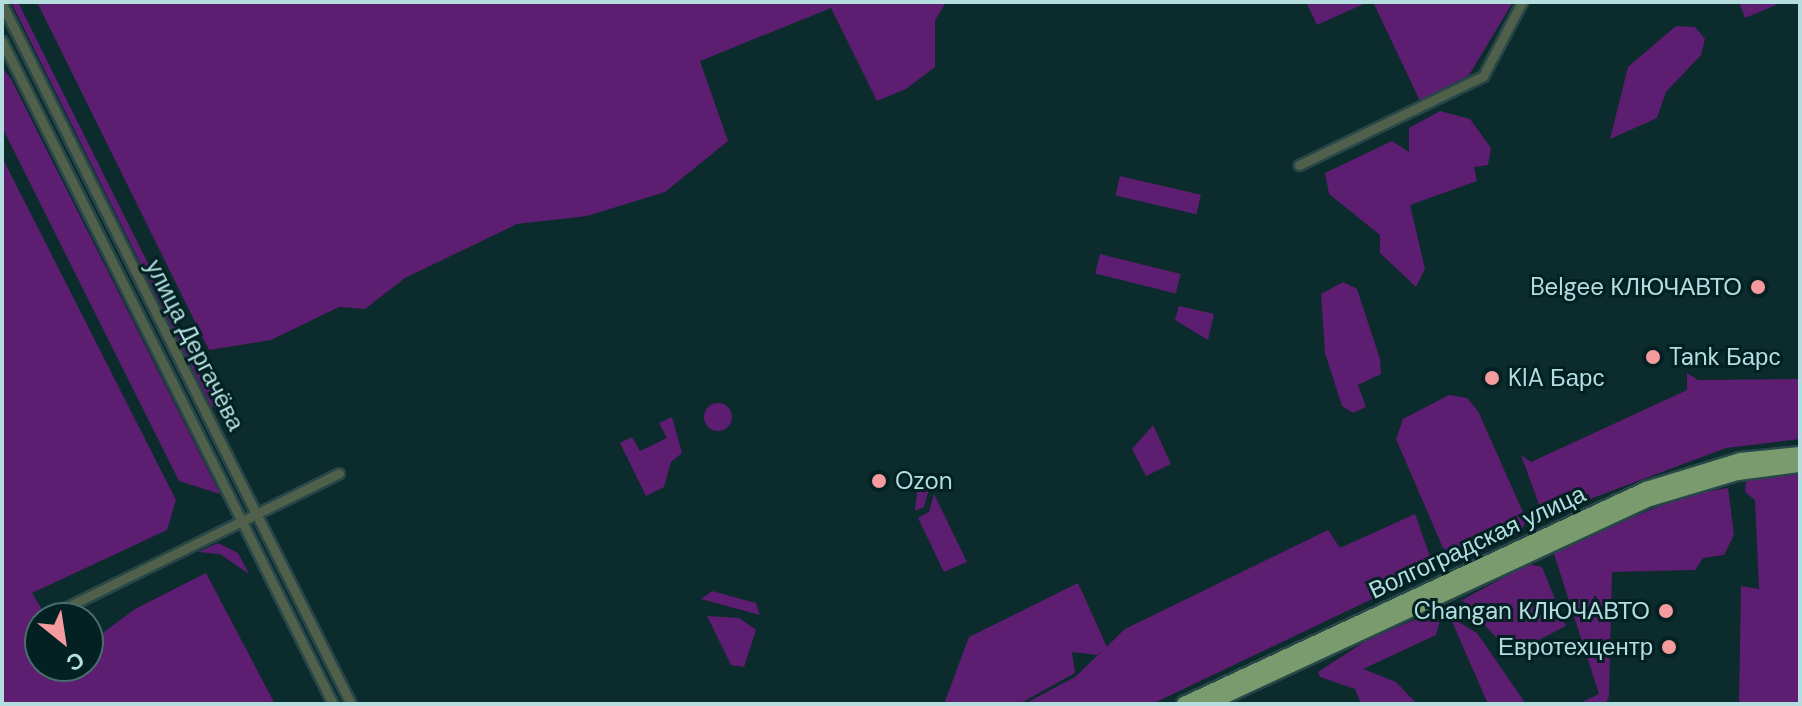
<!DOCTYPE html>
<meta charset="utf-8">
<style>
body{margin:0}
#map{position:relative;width:1802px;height:706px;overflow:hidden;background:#0c2b2c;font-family:"DM Sans",sans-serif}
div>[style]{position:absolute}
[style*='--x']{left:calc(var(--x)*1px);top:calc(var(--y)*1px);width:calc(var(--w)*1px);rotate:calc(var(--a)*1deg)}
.green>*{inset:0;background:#5d1d70;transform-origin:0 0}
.round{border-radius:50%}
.roads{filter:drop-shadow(2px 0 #274748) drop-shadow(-2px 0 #274748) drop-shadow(0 2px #274748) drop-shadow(0 -2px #274748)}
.street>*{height:9px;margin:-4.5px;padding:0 4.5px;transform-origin:4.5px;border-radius:4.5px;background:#50604b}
.primary>*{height:14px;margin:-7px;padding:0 7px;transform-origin:7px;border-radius:7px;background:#799b6e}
.dots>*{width:22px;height:22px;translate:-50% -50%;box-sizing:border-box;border:4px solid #032122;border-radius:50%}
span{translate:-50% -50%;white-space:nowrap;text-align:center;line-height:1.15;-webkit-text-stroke:6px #032122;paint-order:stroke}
.poi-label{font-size:24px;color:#b3ddde}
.right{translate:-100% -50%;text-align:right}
.left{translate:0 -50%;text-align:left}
.street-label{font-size:24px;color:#b3ddde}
.frame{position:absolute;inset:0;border:4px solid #b3ddde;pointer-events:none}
.north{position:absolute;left:24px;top:602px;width:80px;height:80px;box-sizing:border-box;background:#032122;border:2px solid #496c6d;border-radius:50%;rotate:150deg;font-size:22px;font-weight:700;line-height:32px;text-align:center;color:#b3ddde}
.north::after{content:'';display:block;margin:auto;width:28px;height:36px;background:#f59b9e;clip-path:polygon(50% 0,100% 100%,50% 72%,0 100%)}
</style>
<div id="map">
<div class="green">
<i style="clip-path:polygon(11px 2px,18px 2px,221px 410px,211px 406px)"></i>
<i style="clip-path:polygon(37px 2px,946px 2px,935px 20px,935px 67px,906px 89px,877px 101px,831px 8px,700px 61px,728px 141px,665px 192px,587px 216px,517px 224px,405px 278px,365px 309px,339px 307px,271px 340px,209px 350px)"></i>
<i style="clip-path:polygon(1306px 2px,1368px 2px,1317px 25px)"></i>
<i style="clip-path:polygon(1373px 2px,1513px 2px,1469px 75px,1420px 101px)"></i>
<i style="clip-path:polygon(1739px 2px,1783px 2px,1745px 18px)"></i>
<i style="clip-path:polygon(1676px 26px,1695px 27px,1705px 39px,1701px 55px,1666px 92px,1657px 118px,1610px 139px,1628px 67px)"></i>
<i style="clip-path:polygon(2px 67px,11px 79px,220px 494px,179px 481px,2px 127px)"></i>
<i style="clip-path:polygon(1440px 111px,1470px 119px,1491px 148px,1488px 165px,1474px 167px,1477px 181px,1410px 205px,1425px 269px,1416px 287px,1380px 253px,1380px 235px,1329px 194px,1325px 173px,1392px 141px,1409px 152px,1409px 128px)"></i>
<i style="clip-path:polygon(2px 157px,176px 500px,167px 530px,32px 593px,47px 618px,40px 618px,40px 666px,88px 666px,88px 644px,135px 609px,206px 573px,275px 704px,2px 704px)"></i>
<i style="left:1120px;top:176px;width:83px;height:20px;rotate:13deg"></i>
<i style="left:1100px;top:254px;width:83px;height:20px;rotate:14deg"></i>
<i style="clip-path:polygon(1343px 282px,1357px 289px,1380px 359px,1381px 374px,1358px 385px,1366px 407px,1353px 413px,1342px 406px,1325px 353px,1321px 294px)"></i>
<i style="clip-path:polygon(1179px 306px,1214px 314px,1208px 340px,1175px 320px)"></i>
<i style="clip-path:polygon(1687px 373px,1698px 380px,1800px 379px,1800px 439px,1726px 448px,1566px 508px,1541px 510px,1521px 455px,1531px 462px,1687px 390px)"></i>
<i style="clip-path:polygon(1449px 395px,1467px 398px,1478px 411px,1526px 519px,1521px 533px,1464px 561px,1443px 548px,1396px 439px,1403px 419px)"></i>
<i class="round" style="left:704px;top:403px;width:28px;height:28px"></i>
<i style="clip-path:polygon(672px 417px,682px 453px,671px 462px,664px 487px,646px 496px,620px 443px,632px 437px,640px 451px,667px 438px,659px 423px)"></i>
<i style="clip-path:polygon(1153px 425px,1171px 464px,1146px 476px,1132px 449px)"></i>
<i style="clip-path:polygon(919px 474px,930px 485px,924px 507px,915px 511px)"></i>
<i style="clip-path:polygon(1800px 474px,1800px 704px,1739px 704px,1741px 586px,1759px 589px,1755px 500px,1745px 492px,1746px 480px)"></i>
<i style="clip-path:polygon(1728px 488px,1734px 535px,1724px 555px,1703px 558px,1695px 570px,1612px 572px,1609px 696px,1606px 704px,1578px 704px,1599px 694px,1553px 551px,1686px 495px)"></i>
<i style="clip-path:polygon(934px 494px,967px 562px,944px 572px,918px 518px,929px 512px)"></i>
<i style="clip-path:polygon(1415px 514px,1431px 559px,1412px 580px,1152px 704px,1024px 704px,1075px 677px,1125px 629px,1328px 530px,1340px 548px)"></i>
<i style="clip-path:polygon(218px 543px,238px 553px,249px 574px,220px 554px,198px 552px)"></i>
<i style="clip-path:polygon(1529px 564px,1542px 567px,1566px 626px,1511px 654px,1462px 600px)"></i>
<i style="clip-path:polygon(1078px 583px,1107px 647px,1097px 655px,1072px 652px,1075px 673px,1019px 704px,944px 704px,969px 637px)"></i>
<i style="clip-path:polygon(712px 591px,756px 603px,760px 615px,701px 599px)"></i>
<i style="clip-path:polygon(1428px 614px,1440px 620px,1436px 635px,1363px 669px,1396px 682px,1417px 704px,1361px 704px,1355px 689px,1320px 677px,1318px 672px,1369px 639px)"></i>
<i style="clip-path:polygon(707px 616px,739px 618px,756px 630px,744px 667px,731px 665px)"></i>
<i style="clip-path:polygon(1450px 617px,1477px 633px,1526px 704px,1488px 704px)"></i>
</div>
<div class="roads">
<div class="street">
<i style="--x:2;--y:4;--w:782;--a:63.5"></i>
<i style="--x:2;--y:41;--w:741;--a:63.47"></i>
<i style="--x:1299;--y:165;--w:204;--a:-25.8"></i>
<i style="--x:1483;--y:76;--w:84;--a:-62.2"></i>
<i style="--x:67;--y:607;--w:303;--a:-26.2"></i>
</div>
<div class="primary">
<i style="--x:1184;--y:704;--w:510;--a:-24.96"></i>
<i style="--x:1646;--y:489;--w:98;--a:-17.1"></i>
<i style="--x:1740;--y:460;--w:60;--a:-5.7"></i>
<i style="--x:1208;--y:704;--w:487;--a:-24.9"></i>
<i style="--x:1650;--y:499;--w:92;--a:-16.5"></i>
<i style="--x:1738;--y:473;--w:63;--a:-7.4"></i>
</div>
</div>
<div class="dots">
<i style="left:1758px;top:287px;background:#f59b9e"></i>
<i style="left:1653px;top:357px;background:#f59b9e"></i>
<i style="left:1492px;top:378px;background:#f59b9e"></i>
<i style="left:879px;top:481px;background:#f59b9e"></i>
<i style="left:1666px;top:611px;background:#f59b9e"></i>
<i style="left:1669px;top:647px;background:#f59b9e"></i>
</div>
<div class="poi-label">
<span class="right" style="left:1742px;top:287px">Belgee КЛЮЧАВТО</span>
<span class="left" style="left:1669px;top:357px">Tank Барс</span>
<span class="left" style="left:1508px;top:378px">KIA Барс</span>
<span class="left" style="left:895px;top:481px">Ozon</span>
<span class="right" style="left:1650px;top:611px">Changan КЛЮЧАВТО</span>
<span class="right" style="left:1653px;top:647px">Евротехцентр</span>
</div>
<div class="street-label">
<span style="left:195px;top:345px;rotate:63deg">улица Дергачёва</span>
<span style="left:1477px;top:542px;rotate:-25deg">Волгоградская улица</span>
</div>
<div class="frame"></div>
<div class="north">С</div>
</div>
